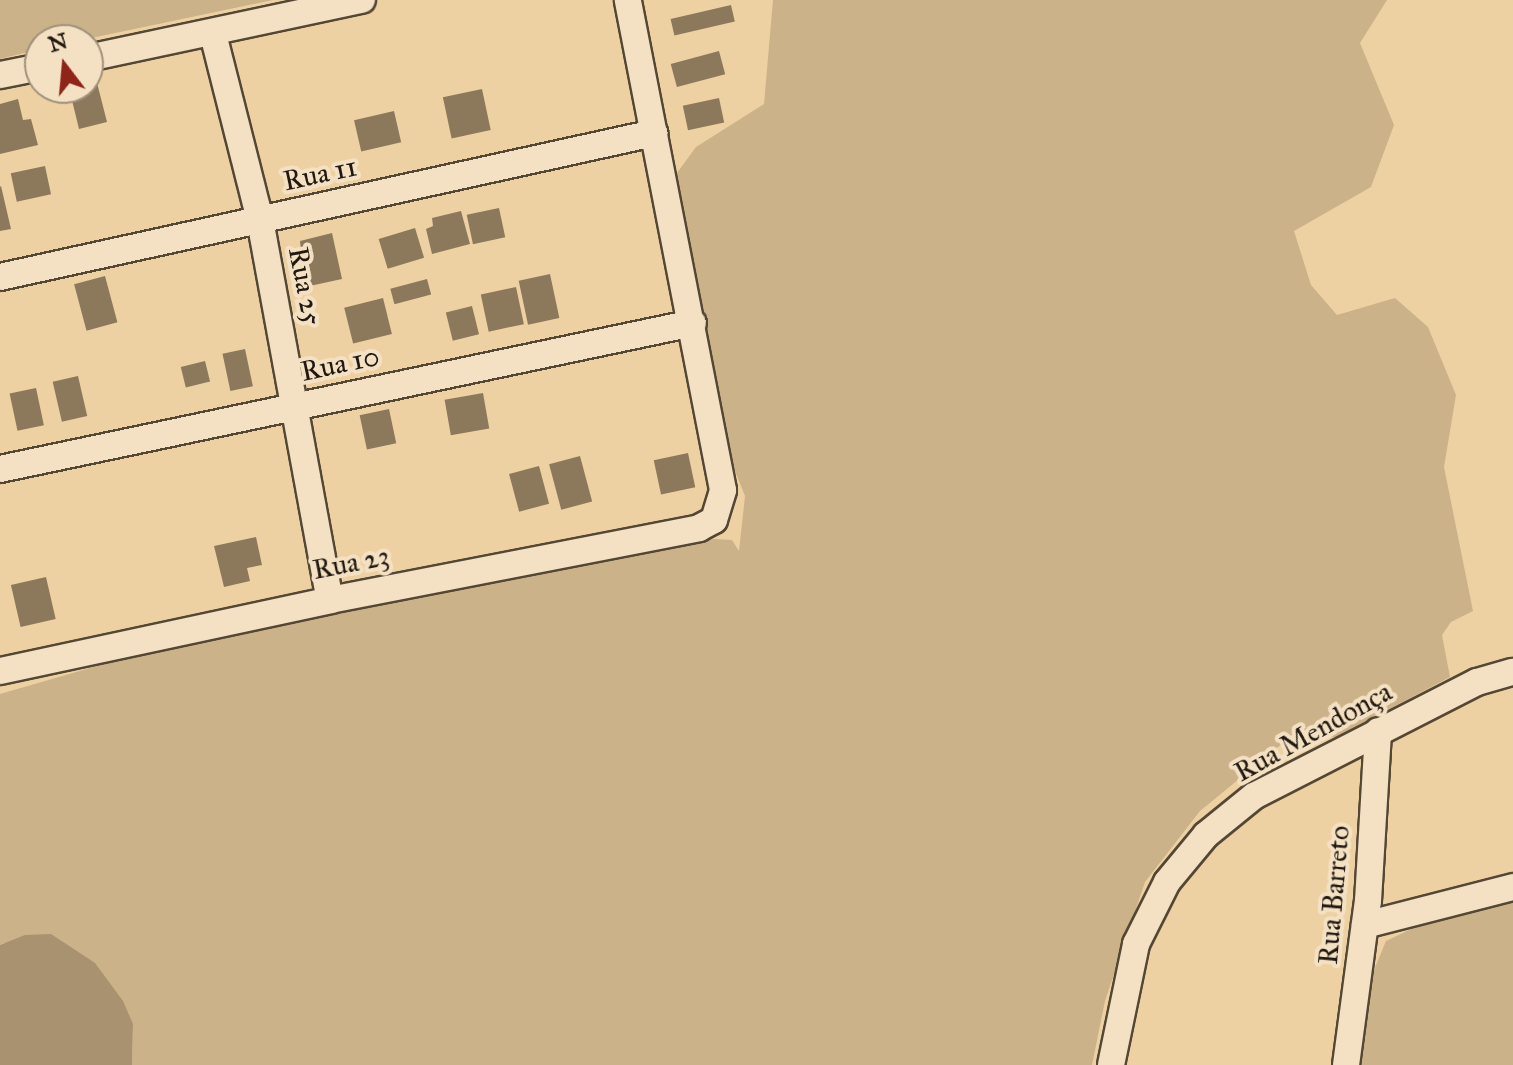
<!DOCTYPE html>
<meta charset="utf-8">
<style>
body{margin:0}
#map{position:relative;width:1513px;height:1065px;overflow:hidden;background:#eed1a2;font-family:"IM FELL Great Primer",serif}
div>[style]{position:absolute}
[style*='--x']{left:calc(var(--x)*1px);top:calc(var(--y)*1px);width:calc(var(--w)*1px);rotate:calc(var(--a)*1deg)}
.green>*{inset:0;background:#cbb289}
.water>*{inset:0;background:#a89270}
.building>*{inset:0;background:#8c795c;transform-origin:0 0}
.roads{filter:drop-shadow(2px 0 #544734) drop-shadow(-2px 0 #544734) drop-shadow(0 2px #544734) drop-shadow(0 -2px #544734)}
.minor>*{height:26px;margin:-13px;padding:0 13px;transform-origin:13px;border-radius:13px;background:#f4e1c3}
span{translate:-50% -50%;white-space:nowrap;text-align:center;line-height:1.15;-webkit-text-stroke:8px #f4e1c3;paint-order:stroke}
.street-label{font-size:28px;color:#211910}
.north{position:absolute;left:24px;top:24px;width:80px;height:80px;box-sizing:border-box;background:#f4e1c3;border:2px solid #a0917b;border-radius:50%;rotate:344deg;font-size:22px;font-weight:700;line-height:32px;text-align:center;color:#211910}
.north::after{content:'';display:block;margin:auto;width:28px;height:36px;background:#8f2418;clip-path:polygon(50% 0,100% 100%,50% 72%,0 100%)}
</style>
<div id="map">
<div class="green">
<i style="clip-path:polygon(0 0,273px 0,82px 40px,40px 40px,40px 49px,0 59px)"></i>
<i style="clip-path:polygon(773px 0,1387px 0,1360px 43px,1394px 125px,1371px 187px,1294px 231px,1311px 285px,1337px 315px,1395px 298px,1428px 327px,1456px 395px,1444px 467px,1473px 611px,1451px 622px,1442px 635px,1450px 677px,1336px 737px,1294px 734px,1200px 811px,1145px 882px,1105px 1001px,1092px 1065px,132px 1065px,133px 1024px,4px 943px,0 945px,0 694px,135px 655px,288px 621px,714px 539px,732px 540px,739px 551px,745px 496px,725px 446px,674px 177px,696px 147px,764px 104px)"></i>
<i style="clip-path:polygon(1513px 901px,1513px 1065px,1353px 1065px,1360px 1004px,1386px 941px,1426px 922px)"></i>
</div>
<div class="water">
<i style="clip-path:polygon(51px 934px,95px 963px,123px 1001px,133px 1024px,132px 1065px,0 1065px,0 945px,25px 935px)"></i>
</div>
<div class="building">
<i style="left:731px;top:5px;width:17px;height:62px;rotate:77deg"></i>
<i style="left:719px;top:51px;width:24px;height:50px;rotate:75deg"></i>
<i style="clip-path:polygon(94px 71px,107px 122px,79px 129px,69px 88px,88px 88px,88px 73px)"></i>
<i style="left:482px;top:89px;width:42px;height:40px;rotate:78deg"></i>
<i style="left:719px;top:98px;width:25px;height:37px;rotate:78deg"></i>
<i style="clip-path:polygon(18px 99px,23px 120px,31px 119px,38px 145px,0 154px,0 104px)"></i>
<i style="left:394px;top:111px;width:32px;height:41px;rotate:77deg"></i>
<i style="left:45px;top:166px;width:29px;height:35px;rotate:78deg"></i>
<i style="clip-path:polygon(1px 186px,11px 229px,0 231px,0 187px)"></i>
<i style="left:499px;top:208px;width:30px;height:33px;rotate:78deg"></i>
<i style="clip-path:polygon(461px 211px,470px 244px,432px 254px,426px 229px,433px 226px,432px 218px)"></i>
<i style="left:415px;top:228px;width:31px;height:38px;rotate:73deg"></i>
<i style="clip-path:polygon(332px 233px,342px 279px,305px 287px,300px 241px)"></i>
<i style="left:550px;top:274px;width:45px;height:32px;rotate:78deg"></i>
<i style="left:105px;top:276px;width:48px;height:32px;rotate:75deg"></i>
<i style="left:427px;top:279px;width:16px;height:38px;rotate:75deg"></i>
<i style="left:516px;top:287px;width:38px;height:36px;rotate:78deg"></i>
<i style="left:383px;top:298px;width:37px;height:40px;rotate:76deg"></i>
<i style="left:472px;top:306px;width:29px;height:27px;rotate:76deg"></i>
<i style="left:245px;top:349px;width:38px;height:23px;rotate:78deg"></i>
<i style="left:205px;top:361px;width:21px;height:25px;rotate:76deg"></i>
<i style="left:78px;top:376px;width:41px;height:26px;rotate:77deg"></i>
<i style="left:36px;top:388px;width:38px;height:27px;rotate:78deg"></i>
<i style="left:483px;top:393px;width:36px;height:39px;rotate:80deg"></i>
<i style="left:389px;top:409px;width:35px;height:30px;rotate:78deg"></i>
<i style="left:688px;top:453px;width:35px;height:35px;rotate:78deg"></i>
<i style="left:580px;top:456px;width:47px;height:32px;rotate:75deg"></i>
<i style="left:539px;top:466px;width:39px;height:31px;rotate:75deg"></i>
<i style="clip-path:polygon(256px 537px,262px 565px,247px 568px,250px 581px,224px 587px,214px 546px)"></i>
<i style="left:46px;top:577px;width:43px;height:36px;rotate:77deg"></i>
</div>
<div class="roads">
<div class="minor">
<i style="--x:213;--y:34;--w:192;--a:75.8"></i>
<i style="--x:260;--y:220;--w:386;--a:79.6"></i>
<i style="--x:88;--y:58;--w:280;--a:-12"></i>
<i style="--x:0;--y:75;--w:41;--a:-11.3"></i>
<i style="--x:0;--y:277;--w:670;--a:-12.42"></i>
<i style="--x:0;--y:469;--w:708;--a:-11.9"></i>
<i style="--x:0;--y:671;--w:338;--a:-12.1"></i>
<i style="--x:330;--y:600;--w:376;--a:-11"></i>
<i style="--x:699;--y:528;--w:17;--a:-28"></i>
<i style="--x:714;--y:520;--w:31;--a:-73"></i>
<i style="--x:723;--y:490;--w:499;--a:-101"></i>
<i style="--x:1365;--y:925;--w:153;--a:-14.4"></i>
<i style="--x:1111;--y:1065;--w:124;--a:-78.3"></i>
<i style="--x:1136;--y:944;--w:69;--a:-63.4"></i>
<i style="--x:1167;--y:882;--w:61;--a:-50.3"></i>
<i style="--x:1206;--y:835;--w:62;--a:-39.1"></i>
<i style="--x:1254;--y:796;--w:250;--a:-27.1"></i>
<i style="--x:1477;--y:682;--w:37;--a:-16"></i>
<i style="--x:1346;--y:1065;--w:165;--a:-82.4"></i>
<i style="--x:1368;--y:901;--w:170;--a:-86.6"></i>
</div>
</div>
<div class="street-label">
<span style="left:320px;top:174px;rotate:-12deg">Rua 11</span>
<span style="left:305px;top:286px;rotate:79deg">Rua 25</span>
<span style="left:340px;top:364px;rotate:-12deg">Rua 10</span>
<span style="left:351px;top:563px;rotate:-11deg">Rua 23</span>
<span style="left:1313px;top:732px;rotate:-29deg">Rua Mendonça</span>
<span style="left:1334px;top:895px;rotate:-85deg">Rua Barreto</span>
</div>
<div class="north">N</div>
</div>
